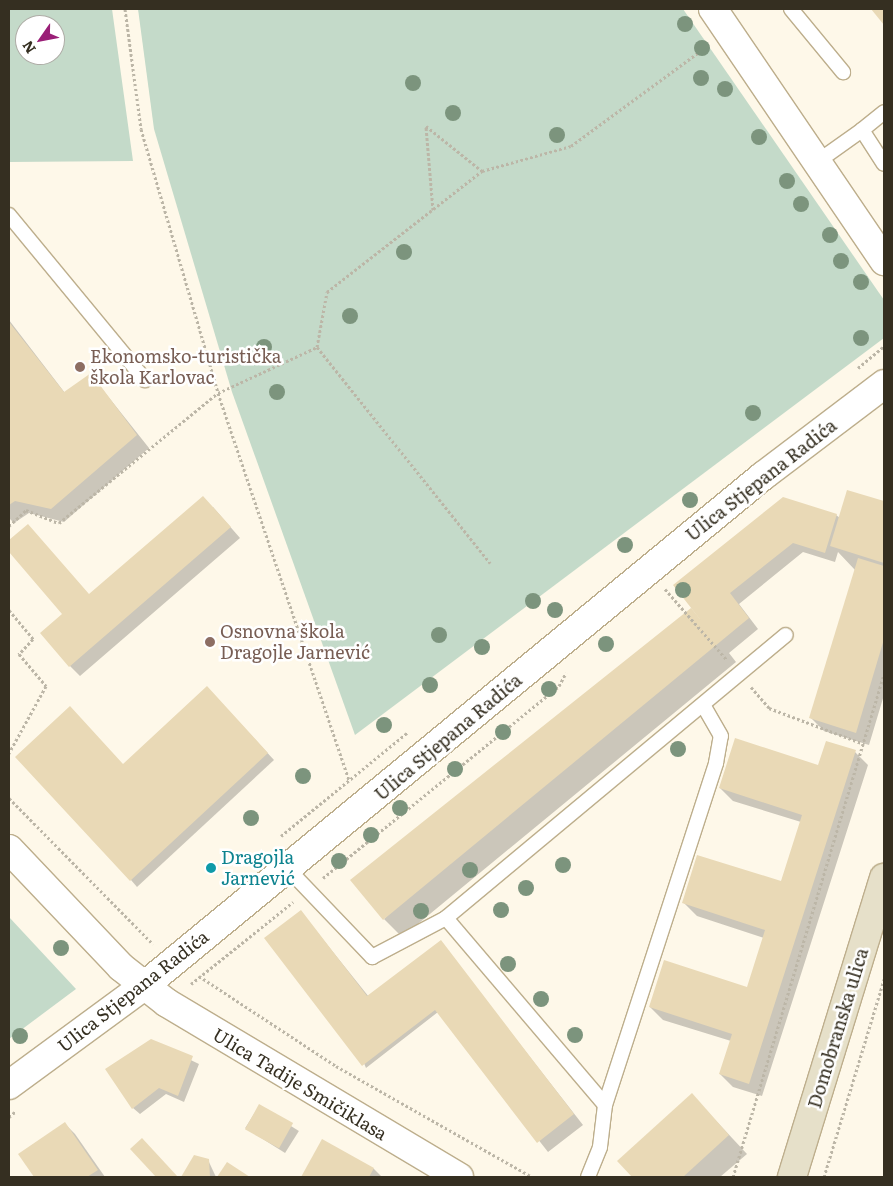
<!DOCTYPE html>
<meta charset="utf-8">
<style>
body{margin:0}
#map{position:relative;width:893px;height:1186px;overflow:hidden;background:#fef8e9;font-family:Literata,serif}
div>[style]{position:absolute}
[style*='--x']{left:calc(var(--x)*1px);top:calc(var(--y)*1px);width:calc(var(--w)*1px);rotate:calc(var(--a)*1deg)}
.green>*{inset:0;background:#c4dac9}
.shadow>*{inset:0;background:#0003;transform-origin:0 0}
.building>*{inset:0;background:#e9d9b6;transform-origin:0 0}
.path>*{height:3px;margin-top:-1.5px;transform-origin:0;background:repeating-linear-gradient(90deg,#bcb6a7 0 2.5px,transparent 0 5px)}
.roads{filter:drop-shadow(1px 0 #bdae8c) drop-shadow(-1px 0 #bdae8c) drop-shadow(0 1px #bdae8c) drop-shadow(0 -1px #bdae8c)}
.service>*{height:14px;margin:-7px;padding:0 7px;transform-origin:7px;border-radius:7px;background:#fff}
.minor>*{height:28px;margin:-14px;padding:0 14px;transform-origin:14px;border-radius:14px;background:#fff}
.secondary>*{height:28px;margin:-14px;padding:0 14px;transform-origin:14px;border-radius:14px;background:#e6e0c9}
.trees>*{width:16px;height:16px;margin:-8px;border-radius:50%;background:#7c947d}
.dots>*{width:14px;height:14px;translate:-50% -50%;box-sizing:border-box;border:2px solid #fff;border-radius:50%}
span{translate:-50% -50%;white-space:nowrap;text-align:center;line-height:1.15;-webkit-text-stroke:5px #fff;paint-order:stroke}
.education-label{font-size:18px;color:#785e54}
.left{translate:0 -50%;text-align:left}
.street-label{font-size:18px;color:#352f21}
.culture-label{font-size:18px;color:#0d838f}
.frame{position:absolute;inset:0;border:10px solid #352f21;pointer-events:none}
.north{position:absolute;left:15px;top:15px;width:50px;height:50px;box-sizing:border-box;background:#fff;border:1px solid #aeaca6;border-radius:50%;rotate:237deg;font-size:14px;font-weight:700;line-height:20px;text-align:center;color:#352f21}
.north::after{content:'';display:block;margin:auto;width:18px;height:22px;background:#9a1f77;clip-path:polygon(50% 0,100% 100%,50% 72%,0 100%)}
</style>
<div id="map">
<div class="green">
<i style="clip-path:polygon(evenodd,9px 9px,112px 9px,133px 161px,9px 162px,9px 9px,25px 25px,55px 25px,55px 55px,25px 55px,25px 25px)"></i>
<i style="clip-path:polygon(138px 9px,683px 9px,884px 300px,884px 338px,355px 735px,232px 392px,154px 129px)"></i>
<i style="clip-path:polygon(9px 917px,76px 989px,9px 1039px)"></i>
</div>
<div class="shadow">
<i style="clip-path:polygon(9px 320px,65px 393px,91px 375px,149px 448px,64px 522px,29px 513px,14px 523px,9px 518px)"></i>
<i style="clip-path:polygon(848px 491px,884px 503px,884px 695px,869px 745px,824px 731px,811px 718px,855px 570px,838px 552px,835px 562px,803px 552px,739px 604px,758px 629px,729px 653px,736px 662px,402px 937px,384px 919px,701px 618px,675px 585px,836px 515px,840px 518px)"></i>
<i style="clip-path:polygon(213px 507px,240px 538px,80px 676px,70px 666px,64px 614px,9px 550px,9px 542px,28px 526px,89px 595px)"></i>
<i style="clip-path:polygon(213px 694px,274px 760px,137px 887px,131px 880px,123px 765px)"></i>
<i style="clip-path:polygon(855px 752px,868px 765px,762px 1096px,733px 1087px,720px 1074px,731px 1041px,663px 1020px,650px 1007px,748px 988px,764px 938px,697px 916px,684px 903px,781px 883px,801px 822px,733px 801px,720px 788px,819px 766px)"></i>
<i style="clip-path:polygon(301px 912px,369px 997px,455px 961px,583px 1125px,548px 1152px,438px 1012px,366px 1068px)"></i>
<i style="clip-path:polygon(151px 1041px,199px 1064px,184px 1102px,166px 1094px,140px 1114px,133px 1108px)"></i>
<i style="clip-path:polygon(692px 1095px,747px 1154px,720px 1177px,634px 1177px,619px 1161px)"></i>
<i style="left:259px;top:1106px;width:47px;height:26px;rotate:32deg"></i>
<i style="clip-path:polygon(65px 1124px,75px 1134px,105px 1177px,35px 1177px,20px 1155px)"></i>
<i style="clip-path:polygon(322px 1141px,374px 1169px,382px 1177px,302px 1177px)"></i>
<i style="clip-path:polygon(195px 1157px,208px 1160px,216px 1177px,182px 1177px)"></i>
</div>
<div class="building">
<i style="clip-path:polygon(871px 9px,884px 9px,884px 25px)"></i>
<i style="clip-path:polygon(9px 322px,64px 392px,91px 373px,137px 435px,51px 509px,15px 501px,9px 505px)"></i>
<i style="clip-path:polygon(847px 490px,884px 501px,884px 563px,830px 546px)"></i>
<i style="clip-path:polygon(203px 496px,231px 527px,69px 667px,40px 633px,62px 614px,9px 552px,9px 540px,28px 524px,89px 594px)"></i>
<i style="clip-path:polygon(783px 497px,837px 514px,825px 553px,793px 543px,730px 593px,749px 618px,383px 920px,350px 880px,691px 608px,703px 623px,673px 585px)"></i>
<i style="clip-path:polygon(858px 558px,884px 566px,884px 639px,856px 733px,809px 718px)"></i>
<i style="clip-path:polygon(207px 686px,268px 753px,130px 881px,15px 757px,70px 706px,123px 764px)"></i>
<i style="clip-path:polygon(735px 738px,818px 765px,826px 741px,856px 750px,749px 1084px,719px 1074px,732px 1034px,649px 1007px,664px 960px,747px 987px,765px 930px,682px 903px,697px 855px,781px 881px,802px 815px,719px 788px)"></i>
<i style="clip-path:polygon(301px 910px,367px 996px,441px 940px,574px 1114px,537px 1143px,435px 1010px,362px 1066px,264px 938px)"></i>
<i style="clip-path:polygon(151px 1039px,193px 1056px,178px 1096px,159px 1088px,132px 1109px,105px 1069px)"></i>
<i style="clip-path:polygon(692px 1093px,729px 1135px,683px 1177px,632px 1177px,617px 1161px)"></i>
<i style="left:259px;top:1104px;width:39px;height:29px;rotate:29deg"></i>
<i style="clip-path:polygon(65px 1122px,98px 1170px,87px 1177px,34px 1177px,18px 1154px)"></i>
<i style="clip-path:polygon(142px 1138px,178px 1177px,156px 1177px,130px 1149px)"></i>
<i style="clip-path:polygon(322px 1139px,374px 1168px,369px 1177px,301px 1177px)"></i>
<i style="clip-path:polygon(194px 1155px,209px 1159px,210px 1177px,181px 1177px)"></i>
<i style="clip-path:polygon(227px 1162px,250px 1177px,217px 1177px)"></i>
</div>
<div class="path">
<i style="--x:125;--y:9;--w:121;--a:82.4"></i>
<i style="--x:141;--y:129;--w:275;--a:73.7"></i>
<i style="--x:218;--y:393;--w:409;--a:71.3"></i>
<i style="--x:433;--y:210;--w:84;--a:-94.8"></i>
<i style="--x:426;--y:126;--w:72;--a:38.8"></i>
<i style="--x:317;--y:347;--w:277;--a:51.3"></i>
<i style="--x:858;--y:368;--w:34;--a:-40"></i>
<i style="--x:9;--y:526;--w:23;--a:-43"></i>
<i style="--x:26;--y:510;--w:35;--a:22"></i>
<i style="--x:59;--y:523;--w:205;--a:-39.3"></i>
<i style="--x:218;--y:393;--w:109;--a:-24.9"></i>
<i style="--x:317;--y:347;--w:56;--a:-79.7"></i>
<i style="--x:327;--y:292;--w:197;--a:-38"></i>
<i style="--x:482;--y:171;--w:92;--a:-15.7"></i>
<i style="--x:571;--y:146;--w:169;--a:-36.3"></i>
<i style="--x:665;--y:589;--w:94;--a:48.9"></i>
<i style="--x:9;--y:610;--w:38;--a:50"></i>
<i style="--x:33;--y:639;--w:21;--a:133"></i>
<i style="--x:19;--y:654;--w:42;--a:49.8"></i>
<i style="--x:46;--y:686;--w:77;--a:118.9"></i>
<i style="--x:751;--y:687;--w:28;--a:49"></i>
<i style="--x:769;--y:708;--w:102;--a:20.8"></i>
<i style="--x:9;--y:798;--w:205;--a:45.4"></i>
<i style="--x:281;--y:836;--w:164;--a:-39.3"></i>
<i style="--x:323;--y:878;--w:304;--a:-39.1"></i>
<i style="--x:559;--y:686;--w:15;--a:-62"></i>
<i style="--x:199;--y:976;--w:164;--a:33.3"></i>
<i style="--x:336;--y:1066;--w:225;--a:29.5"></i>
<i style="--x:191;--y:984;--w:131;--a:-38.8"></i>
<i style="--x:9;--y:1117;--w:9;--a:-41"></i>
<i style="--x:733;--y:1177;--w:525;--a:-73.29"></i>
<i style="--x:824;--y:1177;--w:207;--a:-73.1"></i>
</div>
<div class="roads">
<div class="service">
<i style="--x:791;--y:9;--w:82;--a:50.5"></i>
<i style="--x:862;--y:130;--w:28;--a:-39"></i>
<i style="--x:817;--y:162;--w:55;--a:-35.4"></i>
<i style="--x:862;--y:130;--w:40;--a:57.1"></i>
<i style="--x:9;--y:215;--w:214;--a:50.5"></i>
<i style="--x:288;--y:869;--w:122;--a:46.3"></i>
<i style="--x:372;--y:957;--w:84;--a:-27.8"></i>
<i style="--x:446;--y:918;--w:442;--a:-39.8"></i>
<i style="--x:446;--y:918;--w:245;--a:49.6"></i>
<i style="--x:588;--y:1177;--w:32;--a:-68"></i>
<i style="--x:600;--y:1147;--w:42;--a:-83.2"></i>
<i style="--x:605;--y:1105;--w:360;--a:-72"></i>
<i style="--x:716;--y:763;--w:27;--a:-80"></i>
<i style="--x:721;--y:736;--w:34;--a:-120"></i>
</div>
<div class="minor">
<i style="--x:713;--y:9;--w:305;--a:55.8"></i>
<i style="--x:9;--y:849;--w:163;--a:46.5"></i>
<i style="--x:121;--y:967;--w:58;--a:38"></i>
<i style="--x:167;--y:1003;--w:340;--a:30.8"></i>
<i style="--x:9;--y:1085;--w:167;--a:-36.3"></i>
<i style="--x:144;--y:986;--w:802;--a:-39.49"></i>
<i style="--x:763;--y:476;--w:152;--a:-37.2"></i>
</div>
<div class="secondary">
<i style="--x:792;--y:1177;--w:313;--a:-72.9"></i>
</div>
</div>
<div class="trees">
<i style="left:685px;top:24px"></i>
<i style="left:702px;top:48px"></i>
<i style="left:701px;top:78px"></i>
<i style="left:413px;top:83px"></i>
<i style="left:725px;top:89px"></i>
<i style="left:453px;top:113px"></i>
<i style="left:557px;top:135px"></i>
<i style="left:759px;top:137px"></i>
<i style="left:787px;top:181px"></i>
<i style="left:801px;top:204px"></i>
<i style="left:830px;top:235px"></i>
<i style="left:404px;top:252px"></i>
<i style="left:841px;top:261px"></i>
<i style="left:861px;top:282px"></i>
<i style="left:350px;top:316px"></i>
<i style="left:861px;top:338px"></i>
<i style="left:264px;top:347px"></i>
<i style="left:277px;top:392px"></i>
<i style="left:753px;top:413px"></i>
<i style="left:690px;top:500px"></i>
<i style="left:625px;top:545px"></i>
<i style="left:683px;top:590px"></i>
<i style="left:533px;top:601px"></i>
<i style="left:555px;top:610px"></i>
<i style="left:439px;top:635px"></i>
<i style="left:606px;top:644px"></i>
<i style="left:482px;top:647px"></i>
<i style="left:430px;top:685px"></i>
<i style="left:549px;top:689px"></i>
<i style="left:384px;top:725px"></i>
<i style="left:503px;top:732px"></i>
<i style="left:678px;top:749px"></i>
<i style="left:455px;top:769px"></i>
<i style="left:303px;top:776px"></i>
<i style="left:400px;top:808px"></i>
<i style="left:251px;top:818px"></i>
<i style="left:371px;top:835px"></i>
<i style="left:339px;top:861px"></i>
<i style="left:563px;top:865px"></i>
<i style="left:470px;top:870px"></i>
<i style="left:526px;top:888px"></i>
<i style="left:501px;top:910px"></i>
<i style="left:421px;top:911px"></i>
<i style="left:61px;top:948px"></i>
<i style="left:508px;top:964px"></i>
<i style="left:541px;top:999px"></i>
<i style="left:575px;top:1035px"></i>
<i style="left:20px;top:1036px"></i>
</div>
<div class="dots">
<i style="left:80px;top:367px;background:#8d6e63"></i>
<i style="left:210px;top:642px;background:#8d6e63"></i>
<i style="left:211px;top:868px;background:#0f9aa8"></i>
</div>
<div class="education-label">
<span class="left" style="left:90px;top:367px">Ekonomsko-turistička<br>škola Karlovac</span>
<span class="left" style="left:220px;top:642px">Osnovna škola<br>Dragojle Jarnević</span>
</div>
<div class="street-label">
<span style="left:761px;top:480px;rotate:-38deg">Ulica Stjepana Radića</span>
<span style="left:448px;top:737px;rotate:-40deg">Ulica Stjepana Radića</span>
<span style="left:133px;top:991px;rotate:-38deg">Ulica Stjepana Radića</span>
<span style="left:838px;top:1028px;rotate:-73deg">Domobranska ulica</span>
<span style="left:300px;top:1084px;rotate:31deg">Ulica Tadije Smičiklasa</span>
</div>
<div class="culture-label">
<span class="left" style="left:221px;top:868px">Dragojla<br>Jarnević</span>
</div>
<div class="frame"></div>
<div class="north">N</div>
</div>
